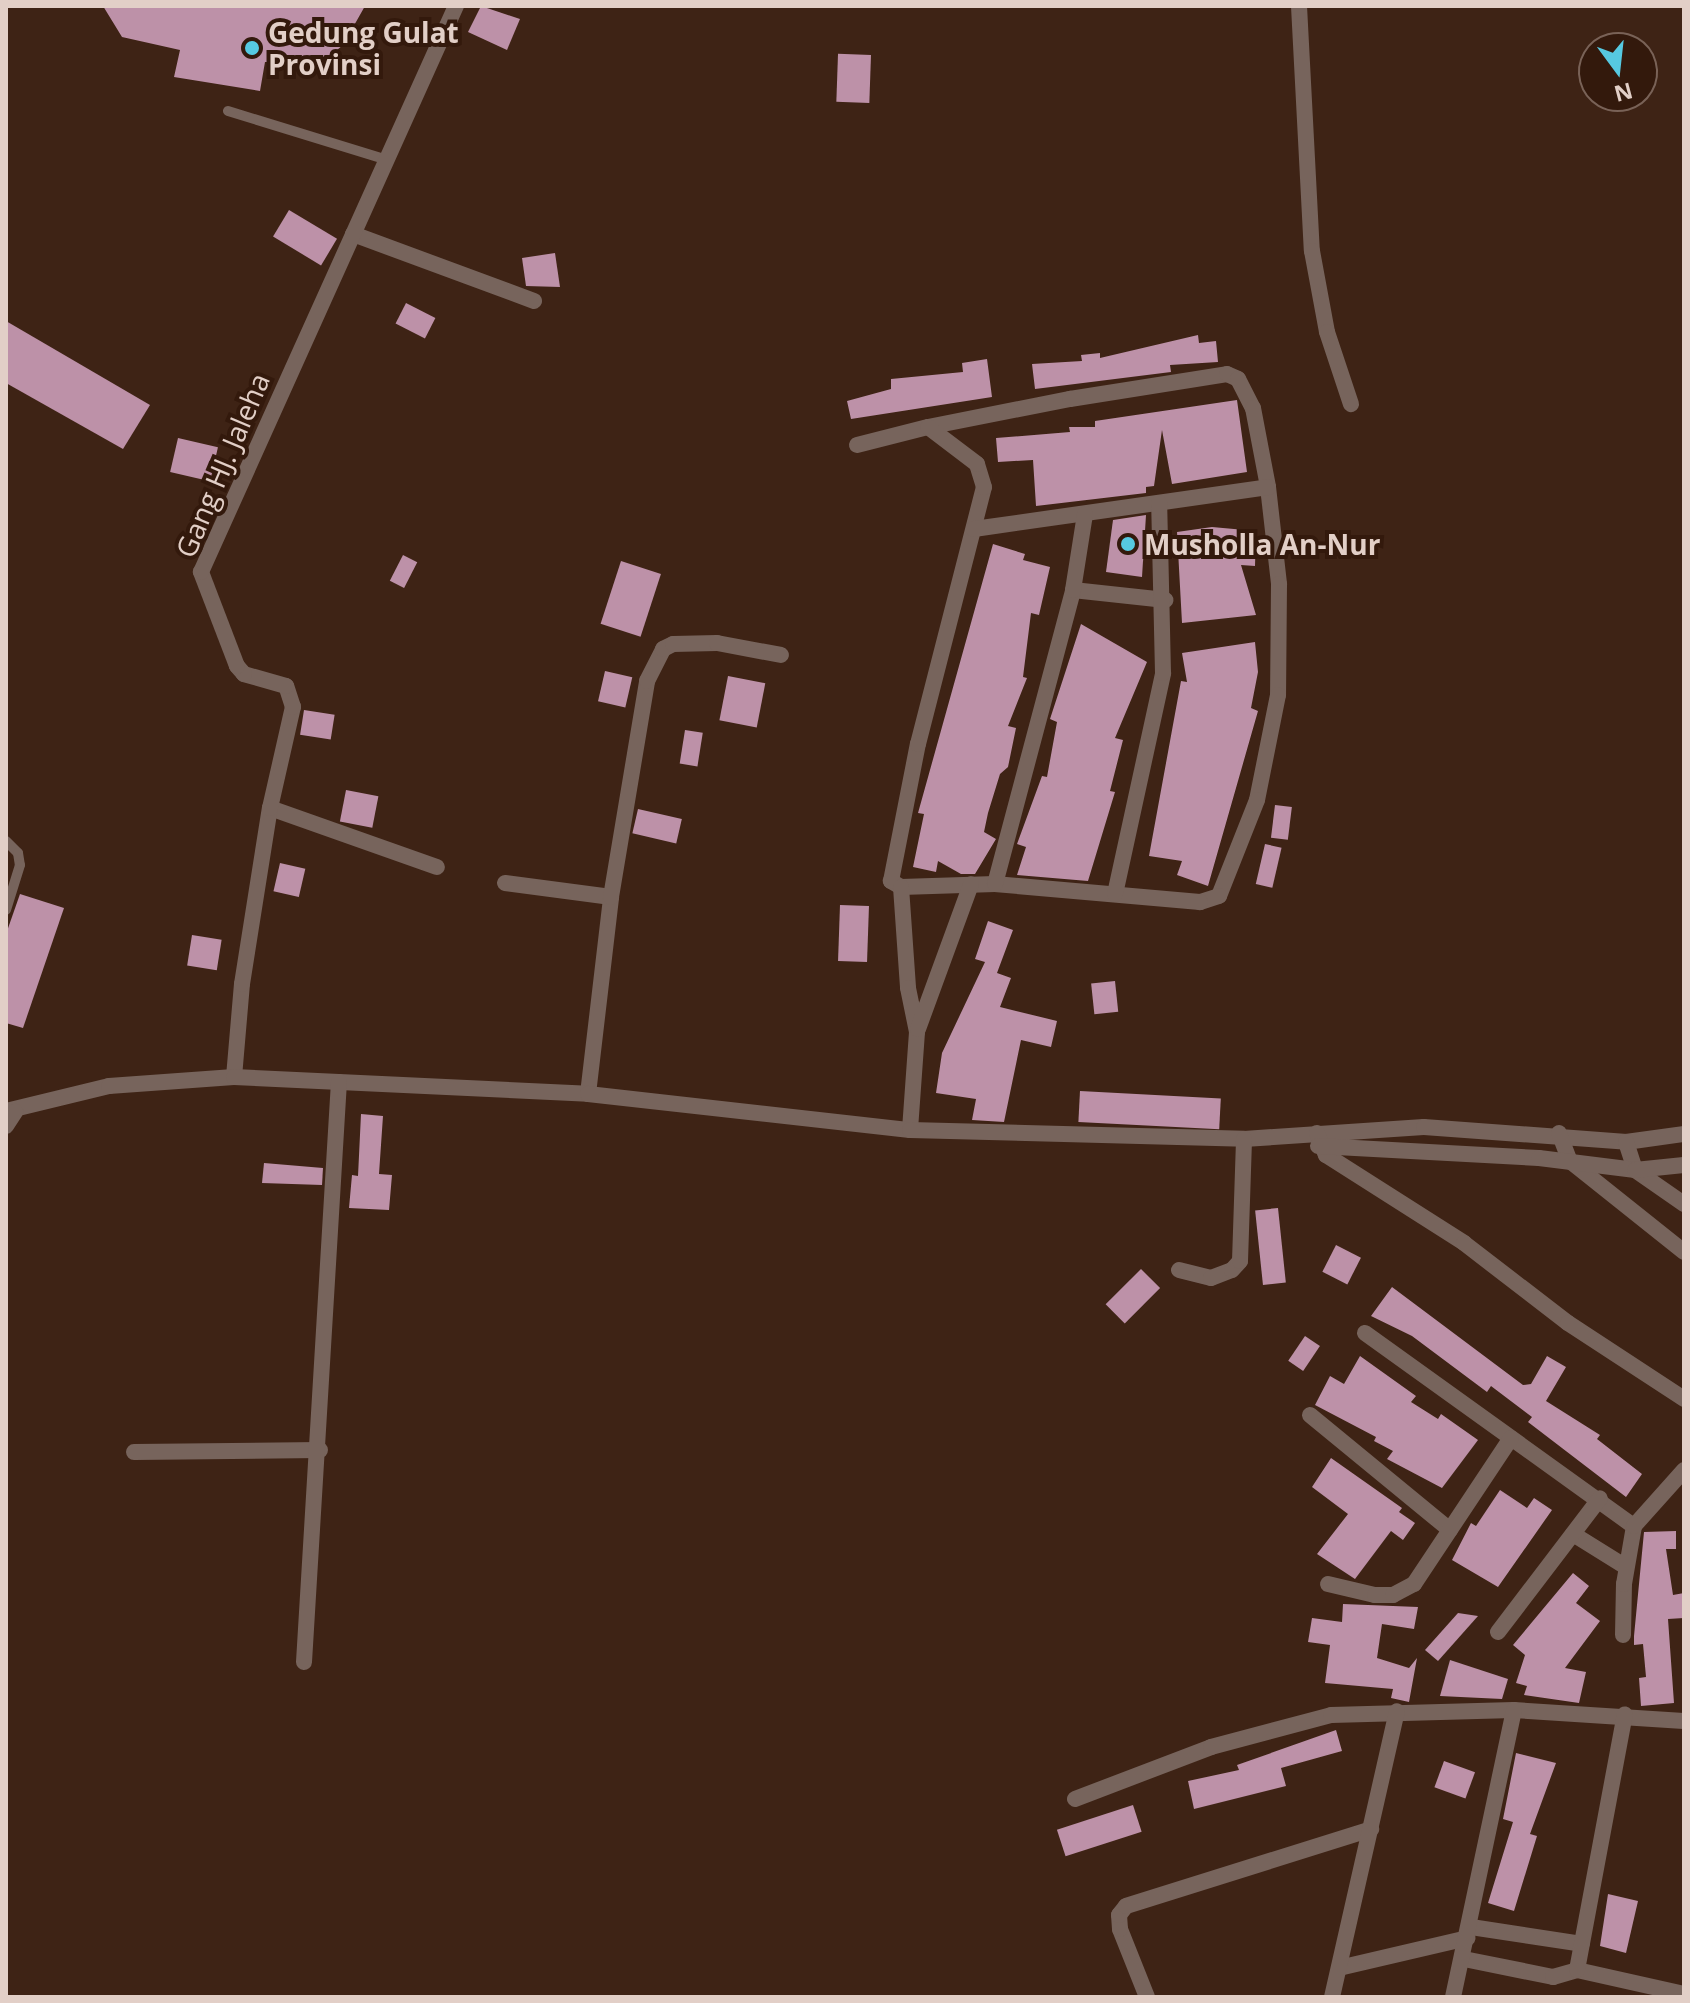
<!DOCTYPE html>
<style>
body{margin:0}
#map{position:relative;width:1690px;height:2003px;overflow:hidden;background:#3e2315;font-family:"Open Sans",sans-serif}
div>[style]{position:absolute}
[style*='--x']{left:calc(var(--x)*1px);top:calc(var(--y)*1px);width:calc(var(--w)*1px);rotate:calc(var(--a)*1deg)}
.building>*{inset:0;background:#bd91a8;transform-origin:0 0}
.service>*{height:10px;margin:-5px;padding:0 5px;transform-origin:5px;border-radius:5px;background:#77645c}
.minor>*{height:16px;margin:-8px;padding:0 8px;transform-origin:8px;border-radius:8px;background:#77645c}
.dots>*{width:22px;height:22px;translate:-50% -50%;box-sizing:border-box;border:4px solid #33190c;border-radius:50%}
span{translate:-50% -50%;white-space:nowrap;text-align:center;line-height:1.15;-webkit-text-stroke:8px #33190c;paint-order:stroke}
.poi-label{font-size:28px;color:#e2cfc7;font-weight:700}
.left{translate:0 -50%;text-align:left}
.street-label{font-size:28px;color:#e2cfc7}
.frame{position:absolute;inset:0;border:8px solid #e2cfc7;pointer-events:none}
.north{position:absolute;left:1578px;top:32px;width:80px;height:80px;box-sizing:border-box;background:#33190c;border:2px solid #796257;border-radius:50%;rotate:165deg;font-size:22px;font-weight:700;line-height:32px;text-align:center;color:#e2cfc7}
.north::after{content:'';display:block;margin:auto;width:28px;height:36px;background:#56c9e1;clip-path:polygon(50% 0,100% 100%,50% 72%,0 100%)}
</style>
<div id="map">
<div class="building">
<i style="clip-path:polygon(103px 6px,365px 6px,343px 45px,324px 61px,265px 62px,260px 91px,174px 77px,180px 50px,122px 37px)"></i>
<i style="clip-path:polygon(481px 6px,520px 19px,507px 50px,468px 32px)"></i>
<i style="left:871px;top:55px;width:48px;height:33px;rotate:92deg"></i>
<i style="left:289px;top:210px;width:56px;height:31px;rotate:31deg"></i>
<i style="clip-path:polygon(555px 253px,560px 287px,526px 286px,522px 258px)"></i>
<i style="left:406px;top:303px;width:33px;height:23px;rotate:27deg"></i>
<i style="clip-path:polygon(6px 321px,150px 405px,123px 449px,6px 383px)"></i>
<i style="clip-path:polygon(1198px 335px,1199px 343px,1216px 341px,1218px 362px,1170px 365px,1171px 372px,1035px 389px,1032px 364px,1082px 361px,1081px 355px,1100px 353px,1100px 358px)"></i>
<i style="clip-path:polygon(987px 359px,992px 397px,851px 419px,847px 401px,891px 389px,891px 379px,963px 372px,962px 363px)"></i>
<i style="clip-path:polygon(1237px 400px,1247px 472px,1172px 484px,1162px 430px,1154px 486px,1146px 487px,1146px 493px,1036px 506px,1033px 460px,998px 462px,996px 438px,1070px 432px,1069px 427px,1095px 427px,1095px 421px)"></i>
<i style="left:178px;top:438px;width:41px;height:35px;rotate:13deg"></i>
<i style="clip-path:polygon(1146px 515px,1142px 577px,1106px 572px,1113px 520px)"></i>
<i style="clip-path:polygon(1212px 527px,1256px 531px,1255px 566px,1241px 565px,1256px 615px,1182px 623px,1177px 532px)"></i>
<i style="clip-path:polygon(993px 544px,1025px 554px,1023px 560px,1050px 567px,1039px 615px,1031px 613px,1023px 677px,1027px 678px,1008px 726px,1016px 728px,1008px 767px,1000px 774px,988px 813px,984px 832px,996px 839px,975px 874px,961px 874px,938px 861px,936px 872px,913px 867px,924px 814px,918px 813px)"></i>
<i style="left:403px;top:555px;width:16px;height:29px;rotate:27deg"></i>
<i style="left:621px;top:561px;width:42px;height:66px;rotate:18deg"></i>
<i style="clip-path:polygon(1081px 624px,1147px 662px,1115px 738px,1123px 740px,1110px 791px,1115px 792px,1088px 881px,1017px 875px,1026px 847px,1017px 844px,1042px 776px,1047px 777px,1057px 722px,1050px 719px)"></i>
<i style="clip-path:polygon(1255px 642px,1258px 672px,1251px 708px,1258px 711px,1208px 886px,1177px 875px,1182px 861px,1149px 856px,1181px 681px,1187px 682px,1182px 653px)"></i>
<i style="left:605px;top:671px;width:28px;height:31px;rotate:13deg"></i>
<i style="left:728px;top:676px;width:38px;height:45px;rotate:11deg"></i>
<i style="left:304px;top:710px;width:31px;height:25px;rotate:9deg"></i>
<i style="left:685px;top:730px;width:18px;height:34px;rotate:9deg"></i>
<i style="left:346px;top:790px;width:33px;height:32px;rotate:11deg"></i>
<i style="left:1275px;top:805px;width:17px;height:33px;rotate:7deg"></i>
<i style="left:638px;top:809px;width:45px;height:25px;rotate:13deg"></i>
<i style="left:1265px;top:844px;width:17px;height:41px;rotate:13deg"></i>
<i style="left:280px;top:863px;width:26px;height:29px;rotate:13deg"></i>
<i style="clip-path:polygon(20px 894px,64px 908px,23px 1028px,6px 1023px,6px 934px)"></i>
<i style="left:840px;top:905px;width:29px;height:56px;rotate:2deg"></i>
<i style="clip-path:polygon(988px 921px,1013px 930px,997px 973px,1011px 978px,1000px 1007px,1057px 1021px,1051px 1047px,1021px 1040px,1004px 1122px,972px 1120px,976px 1099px,936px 1093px,942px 1053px,985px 962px,975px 959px)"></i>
<i style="left:192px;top:935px;width:30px;height:31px;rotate:9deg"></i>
<i style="left:1115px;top:981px;width:31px;height:24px;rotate:84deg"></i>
<i style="left:1080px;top:1091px;width:141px;height:31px;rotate:3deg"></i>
<i style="clip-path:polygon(361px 1114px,383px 1116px,379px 1174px,392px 1175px,389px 1210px,349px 1208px,352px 1175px,358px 1176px)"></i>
<i style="clip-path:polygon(264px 1163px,323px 1168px,322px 1185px,262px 1183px)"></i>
<i style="left:1278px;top:1208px;width:75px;height:23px;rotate:84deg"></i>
<i style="left:1336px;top:1245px;width:28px;height:30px;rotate:27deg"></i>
<i style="left:1141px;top:1269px;width:27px;height:50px;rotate:45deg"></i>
<i style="clip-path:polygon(1392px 1287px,1523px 1385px,1531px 1384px,1547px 1356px,1566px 1367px,1546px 1401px,1600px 1435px,1597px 1439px,1642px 1474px,1626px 1497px,1528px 1422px,1532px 1417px,1491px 1386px,1487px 1392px,1412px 1336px,1371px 1316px)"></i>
<i style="left:1305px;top:1336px;width:18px;height:30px;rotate:34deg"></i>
<i style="clip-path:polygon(1360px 1356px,1416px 1396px,1411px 1402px,1438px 1419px,1441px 1414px,1478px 1440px,1442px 1488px,1387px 1459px,1393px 1451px,1374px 1441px,1376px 1437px,1315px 1405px,1330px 1376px,1344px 1384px)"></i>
<i style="clip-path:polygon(1331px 1458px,1402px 1508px,1399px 1512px,1415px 1523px,1403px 1540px,1391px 1531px,1355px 1579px,1317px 1554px,1348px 1514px,1312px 1487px)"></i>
<i style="clip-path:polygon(1500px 1490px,1527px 1508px,1534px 1498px,1552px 1510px,1498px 1587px,1452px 1560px,1471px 1523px,1476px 1526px)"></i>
<i style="clip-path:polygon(1676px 1531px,1676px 1549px,1666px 1549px,1673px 1595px,1684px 1593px,1684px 1618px,1668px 1619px,1674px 1703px,1641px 1706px,1639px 1678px,1646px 1677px,1643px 1644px,1634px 1645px,1634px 1636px,1644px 1532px)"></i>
<i style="clip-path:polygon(1573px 1573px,1589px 1586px,1576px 1603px,1600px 1621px,1565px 1668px,1586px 1672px,1579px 1703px,1524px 1695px,1527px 1686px,1516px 1683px,1525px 1655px,1513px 1645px)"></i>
<i style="clip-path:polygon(1343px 1604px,1418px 1607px,1414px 1629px,1382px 1624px,1377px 1658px,1409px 1668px,1417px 1658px,1409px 1702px,1391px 1698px,1393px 1689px,1325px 1683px,1330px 1645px,1308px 1642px,1312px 1618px,1342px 1622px)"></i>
<i style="clip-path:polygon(1458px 1613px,1478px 1616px,1438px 1661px,1425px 1650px)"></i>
<i style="clip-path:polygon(1450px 1660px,1508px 1679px,1502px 1699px,1440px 1696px)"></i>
<i style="clip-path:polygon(1336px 1730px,1342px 1751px,1281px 1768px,1286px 1786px,1194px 1809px,1188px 1781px,1239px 1770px,1237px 1765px)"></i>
<i style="clip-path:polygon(1516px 1753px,1556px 1763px,1530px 1834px,1537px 1836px,1514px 1911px,1488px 1903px,1513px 1822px,1503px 1819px)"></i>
<i style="left:1444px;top:1761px;width:33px;height:28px;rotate:20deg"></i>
<i style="left:1133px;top:1805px;width:28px;height:80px;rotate:72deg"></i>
<i style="clip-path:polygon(1608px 1894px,1638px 1901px,1626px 1953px,1600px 1946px)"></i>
</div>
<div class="service">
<i style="--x:228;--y:111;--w:166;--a:17.1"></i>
<i style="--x:6;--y:841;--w:17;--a:45"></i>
<i style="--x:18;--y:853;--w:12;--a:81"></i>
<i style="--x:20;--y:865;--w:47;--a:107.3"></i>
</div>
<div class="minor">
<i style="--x:1299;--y:6;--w:245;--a:87"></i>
<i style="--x:1312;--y:251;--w:82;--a:79.5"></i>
<i style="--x:1327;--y:332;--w:76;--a:71.6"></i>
<i style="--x:353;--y:234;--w:193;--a:20.3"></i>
<i style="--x:857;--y:445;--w:73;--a:-14.2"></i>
<i style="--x:928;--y:427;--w:145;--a:-11.2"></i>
<i style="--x:1070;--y:399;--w:159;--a:-9"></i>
<i style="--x:1227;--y:374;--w:12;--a:24"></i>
<i style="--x:1238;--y:379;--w:33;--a:63"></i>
<i style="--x:1253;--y:408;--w:80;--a:79.2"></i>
<i style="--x:1268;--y:487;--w:98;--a:83.5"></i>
<i style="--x:1279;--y:584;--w:111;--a:90.5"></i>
<i style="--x:1278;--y:695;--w:107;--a:101.3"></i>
<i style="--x:1257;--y:800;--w:103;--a:111.6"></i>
<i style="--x:1219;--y:896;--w:20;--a:162"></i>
<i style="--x:1200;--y:902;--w:206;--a:-175"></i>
<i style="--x:995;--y:884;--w:94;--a:178.2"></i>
<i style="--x:901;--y:887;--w:12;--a:-149"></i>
<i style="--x:891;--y:881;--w:140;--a:-78.9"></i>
<i style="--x:918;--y:744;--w:265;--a:-75.6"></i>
<i style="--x:984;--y:487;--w:24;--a:-107"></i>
<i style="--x:977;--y:464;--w:61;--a:-142.9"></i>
<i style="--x:974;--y:529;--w:297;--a:-8.1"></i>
<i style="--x:1073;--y:590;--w:93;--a:6.2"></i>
<i style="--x:270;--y:808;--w:177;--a:19.5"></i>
<i style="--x:505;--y:883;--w:107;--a:7.5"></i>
<i style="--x:995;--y:884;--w:304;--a:-75.1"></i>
<i style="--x:1073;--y:590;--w:77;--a:-81"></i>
<i style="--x:901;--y:887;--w:101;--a:86"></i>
<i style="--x:908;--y:988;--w:45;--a:78.4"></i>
<i style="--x:917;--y:1032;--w:98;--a:94.1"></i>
<i style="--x:1115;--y:894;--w:226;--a:-77.7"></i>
<i style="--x:1163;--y:673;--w:170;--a:-91.3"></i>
<i style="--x:918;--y:1029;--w:154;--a:-69.9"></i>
<i style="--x:234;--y:1077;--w:93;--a:-85.1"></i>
<i style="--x:242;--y:984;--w:178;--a:-81"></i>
<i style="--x:270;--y:808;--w:104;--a:-77.2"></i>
<i style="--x:293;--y:707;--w:22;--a:-108"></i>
<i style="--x:286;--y:686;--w:44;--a:-164.1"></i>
<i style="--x:244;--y:674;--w:11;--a:-131"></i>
<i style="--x:237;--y:666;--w:101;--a:-111"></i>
<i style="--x:201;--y:572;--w:621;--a:-65.75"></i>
<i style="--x:588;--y:1094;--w:198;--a:-83.3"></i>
<i style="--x:611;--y:897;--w:219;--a:-80.5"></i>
<i style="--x:647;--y:681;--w:36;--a:-63"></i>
<i style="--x:663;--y:649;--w:11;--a:-27"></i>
<i style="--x:673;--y:644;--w:44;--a:-1.3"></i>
<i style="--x:717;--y:643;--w:65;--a:10.6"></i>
<i style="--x:6;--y:1111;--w:106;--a:-13.6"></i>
<i style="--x:109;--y:1086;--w:125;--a:-4.1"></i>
<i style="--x:234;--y:1077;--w:354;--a:2.7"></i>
<i style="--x:588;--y:1094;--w:324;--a:6.4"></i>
<i style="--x:910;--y:1130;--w:334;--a:1.5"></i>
<i style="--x:1244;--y:1139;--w:180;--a:-3.8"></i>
<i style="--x:1424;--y:1127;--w:203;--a:4.2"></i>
<i style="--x:1626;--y:1142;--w:59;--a:-7.9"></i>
<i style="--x:6;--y:1126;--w:17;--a:-57"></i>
<i style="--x:1317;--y:1133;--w:24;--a:68"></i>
<i style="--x:1326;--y:1155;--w:164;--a:32.5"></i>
<i style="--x:1464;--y:1243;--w:131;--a:37.6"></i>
<i style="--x:1568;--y:1323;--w:139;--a:33.2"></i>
<i style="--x:1559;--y:1133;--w:30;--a:69"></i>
<i style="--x:1570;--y:1161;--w:146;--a:38.6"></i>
<i style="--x:1626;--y:1142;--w:29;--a:72"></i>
<i style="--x:1635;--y:1170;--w:60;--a:34.8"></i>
<i style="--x:1318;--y:1146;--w:221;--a:3.1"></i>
<i style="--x:1539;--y:1158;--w:97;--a:7.1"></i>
<i style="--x:1635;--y:1170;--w:49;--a:-5.8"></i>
<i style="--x:1179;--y:1270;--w:33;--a:14"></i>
<i style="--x:1211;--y:1278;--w:22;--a:-21"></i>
<i style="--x:1232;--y:1270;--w:12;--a:-48"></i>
<i style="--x:1240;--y:1261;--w:122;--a:-88.1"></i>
<i style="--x:1365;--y:1333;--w:331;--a:35.7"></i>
<i style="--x:1310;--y:1415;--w:181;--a:39.4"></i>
<i style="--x:134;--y:1452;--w:186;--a:-0.6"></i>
<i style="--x:1573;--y:1534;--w:62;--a:31.9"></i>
<i style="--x:1328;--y:1584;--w:48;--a:13.2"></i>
<i style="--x:1375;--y:1595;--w:18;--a:0"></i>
<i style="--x:1393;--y:1595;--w:24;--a:-28"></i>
<i style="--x:1414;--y:1584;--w:175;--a:-56.4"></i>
<i style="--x:1498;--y:1632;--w:168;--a:-52.7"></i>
<i style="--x:1623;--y:1635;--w:51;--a:-88.9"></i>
<i style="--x:1624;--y:1584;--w:59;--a:-80.2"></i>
<i style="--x:1634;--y:1526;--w:75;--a:-48.2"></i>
<i style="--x:304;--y:1662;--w:581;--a:-86.55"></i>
<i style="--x:1075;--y:1799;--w:146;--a:-20.9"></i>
<i style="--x:1211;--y:1747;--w:124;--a:-14.9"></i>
<i style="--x:1331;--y:1715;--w:183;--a:-1.6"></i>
<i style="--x:1514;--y:1710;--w:170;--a:3.7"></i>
<i style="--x:1471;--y:1927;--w:112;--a:8.7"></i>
<i style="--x:1464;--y:1959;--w:91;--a:11.4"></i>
<i style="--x:1553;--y:1977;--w:25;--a:-16"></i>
<i style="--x:1577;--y:1970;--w:110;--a:12.6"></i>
<i style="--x:1339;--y:1968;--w:132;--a:-13.1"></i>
<i style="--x:1577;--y:1970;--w:260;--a:-79.4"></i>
<i style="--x:1147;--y:1997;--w:73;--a:-111.7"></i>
<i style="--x:1120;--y:1929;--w:14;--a:-94"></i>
<i style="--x:1119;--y:1915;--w:11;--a:-52"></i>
<i style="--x:1126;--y:1906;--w:257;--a:-17.4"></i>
<i style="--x:1332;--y:1997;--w:293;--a:-77.2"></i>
<i style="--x:1453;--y:1997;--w:293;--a:-78"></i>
</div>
<div class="dots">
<i style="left:252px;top:48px;background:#56c9e1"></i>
<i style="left:1128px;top:544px;background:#56c9e1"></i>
</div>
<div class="poi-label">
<span class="left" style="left:268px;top:48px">Gedung Gulat<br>Provinsi</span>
<span class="left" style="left:1144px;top:544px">Musholla An-Nur</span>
</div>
<div class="street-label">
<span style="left:222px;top:465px;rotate:-67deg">Gang HJ. Jaleha</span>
</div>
<div class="frame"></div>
<div class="north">N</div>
</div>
